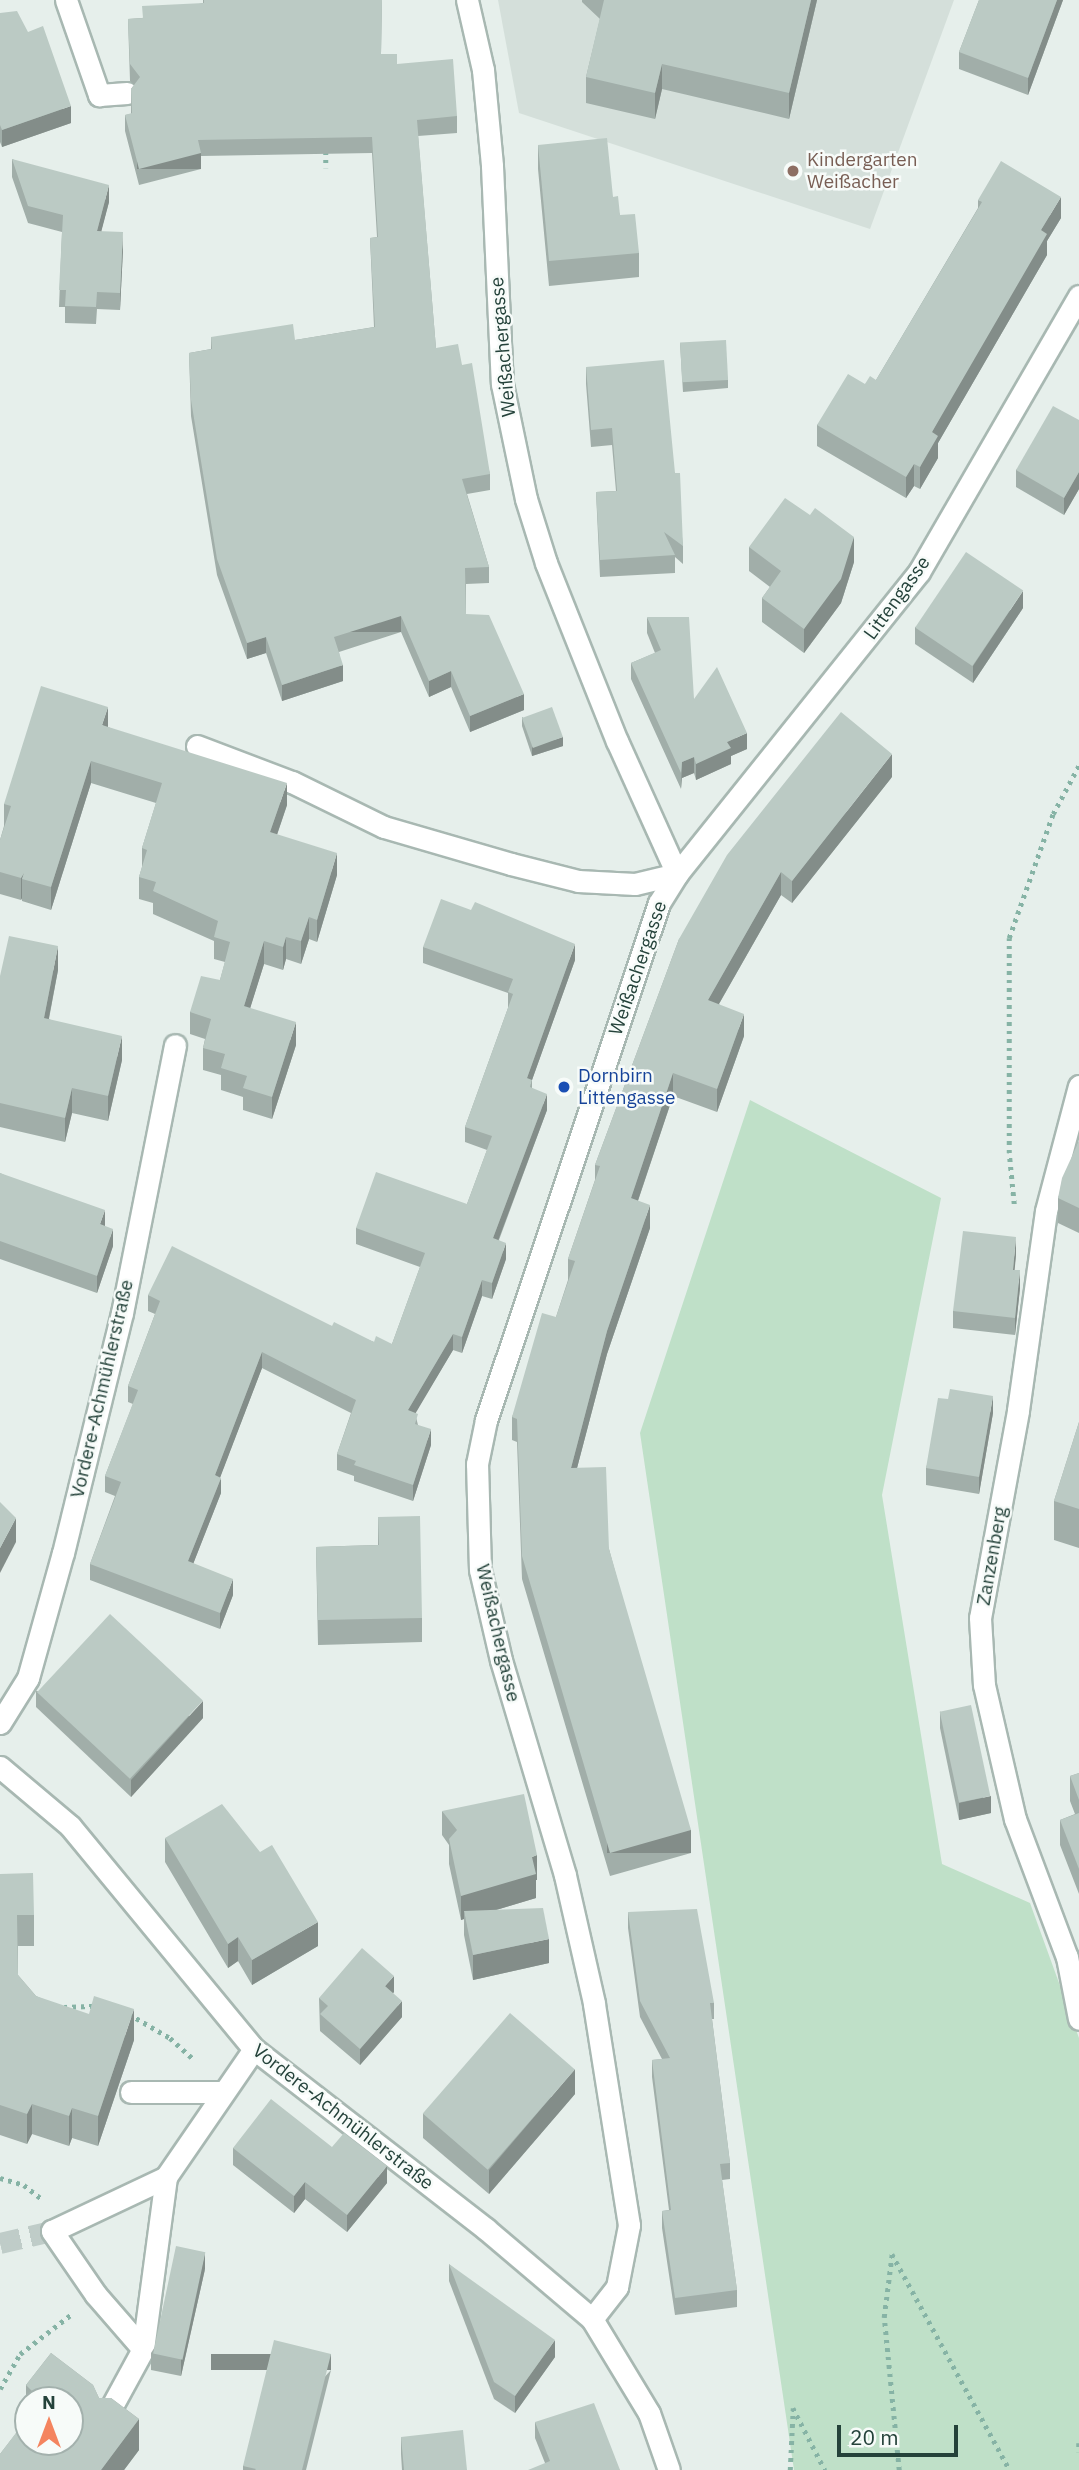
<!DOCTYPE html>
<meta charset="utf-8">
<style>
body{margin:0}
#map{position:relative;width:1079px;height:2470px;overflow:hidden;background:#e6efeb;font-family:"IBM Plex Sans",sans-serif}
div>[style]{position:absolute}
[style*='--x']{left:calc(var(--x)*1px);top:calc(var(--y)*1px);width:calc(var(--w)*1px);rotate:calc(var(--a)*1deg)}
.built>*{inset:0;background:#d4dfda}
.green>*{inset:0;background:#bfe0c8}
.minor-tunnel>*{height:21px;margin-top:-10.5px;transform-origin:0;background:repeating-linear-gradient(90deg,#bfccc8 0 21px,transparent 0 31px)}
.path>*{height:4.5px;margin-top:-2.25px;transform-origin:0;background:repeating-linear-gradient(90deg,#86b3a5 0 3.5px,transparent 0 8.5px)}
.roads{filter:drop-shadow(2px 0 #a8b8b2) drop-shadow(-2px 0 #a8b8b2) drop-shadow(0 2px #a8b8b2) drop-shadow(0 -2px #a8b8b2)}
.minor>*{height:21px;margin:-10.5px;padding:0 10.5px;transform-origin:10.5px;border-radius:10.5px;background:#fff}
.wall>*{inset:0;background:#a1aea9}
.shaded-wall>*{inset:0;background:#838d89;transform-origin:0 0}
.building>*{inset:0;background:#bbcac4;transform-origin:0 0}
.dots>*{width:19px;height:19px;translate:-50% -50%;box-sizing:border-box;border:4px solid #f7fbf9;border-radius:50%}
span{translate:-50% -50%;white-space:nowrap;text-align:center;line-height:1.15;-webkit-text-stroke:5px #f7fbf9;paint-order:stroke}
.education-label{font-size:19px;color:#785e54}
.left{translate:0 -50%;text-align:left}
.street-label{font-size:19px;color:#24423a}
.transit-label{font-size:19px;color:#164399}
.north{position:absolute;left:14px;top:2386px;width:70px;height:70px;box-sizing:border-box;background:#f7fbf9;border:2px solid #a3b1ad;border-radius:50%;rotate:0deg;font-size:19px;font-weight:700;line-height:28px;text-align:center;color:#24423a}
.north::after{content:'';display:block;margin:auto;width:24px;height:32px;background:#f4845f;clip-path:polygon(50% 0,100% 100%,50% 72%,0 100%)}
.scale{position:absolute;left:837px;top:2425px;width:121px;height:32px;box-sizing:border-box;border:4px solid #24423a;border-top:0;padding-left:9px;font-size:21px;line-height:24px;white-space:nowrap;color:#24423a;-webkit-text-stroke:5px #f7fbf9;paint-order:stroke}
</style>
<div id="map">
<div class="built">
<i style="clip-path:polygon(498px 0,954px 0,870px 229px,519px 113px)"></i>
</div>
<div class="green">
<i style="clip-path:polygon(750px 1100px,941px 1198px,882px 1495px,942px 1864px,1030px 1903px,1079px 2038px,1079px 2470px,794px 2470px,640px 1433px)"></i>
</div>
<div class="minor-tunnel">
<i style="--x:0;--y:2243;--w:53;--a:-13"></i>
</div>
<div class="path">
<i style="--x:326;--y:151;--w:17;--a:90"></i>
<i style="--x:1014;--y:1204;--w:51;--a:-95.6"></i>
<i style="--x:1009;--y:1153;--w:215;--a:-90"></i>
<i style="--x:1009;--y:938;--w:132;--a:-70.5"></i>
<i style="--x:1053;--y:814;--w:55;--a:-62"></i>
<i style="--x:64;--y:2007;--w:33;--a:-2"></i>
<i style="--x:129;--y:2014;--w:48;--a:30.3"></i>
<i style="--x:170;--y:2038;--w:31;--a:42"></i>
<i style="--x:0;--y:2178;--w:25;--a:16"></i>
<i style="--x:24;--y:2185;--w:24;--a:38"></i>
<i style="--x:0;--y:2389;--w:40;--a:-60.3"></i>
<i style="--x:20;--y:2354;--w:67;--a:-37.7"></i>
<i style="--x:1079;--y:2443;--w:9;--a:90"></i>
<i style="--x:790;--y:2470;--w:62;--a:-87.2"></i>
<i style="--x:793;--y:2408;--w:70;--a:62.7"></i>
<i style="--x:899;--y:2470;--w:154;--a:-95.6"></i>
<i style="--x:884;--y:2317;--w:64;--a:-82.8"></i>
<i style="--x:892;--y:2254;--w:246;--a:61.4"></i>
</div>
<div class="roads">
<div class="minor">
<i style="--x:66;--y:0;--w:101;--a:70.8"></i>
<i style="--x:99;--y:95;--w:28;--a:-4"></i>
<i style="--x:467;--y:0;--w:72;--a:77.1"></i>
<i style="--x:483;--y:70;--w:96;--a:84.6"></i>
<i style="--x:492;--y:166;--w:218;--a:87.4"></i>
<i style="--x:502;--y:384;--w:117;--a:78.2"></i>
<i style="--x:526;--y:499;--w:67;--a:72.6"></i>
<i style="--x:546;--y:563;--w:192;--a:68.3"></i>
<i style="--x:617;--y:741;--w:146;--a:65.7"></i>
<i style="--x:197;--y:746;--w:102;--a:20.8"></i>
<i style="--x:292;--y:782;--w:102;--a:26.1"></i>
<i style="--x:384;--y:827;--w:132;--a:16.2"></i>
<i style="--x:511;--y:864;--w:69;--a:14.2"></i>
<i style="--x:578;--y:881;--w:57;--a:3"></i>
<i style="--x:635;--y:884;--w:43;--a:-13.4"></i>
<i style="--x:1079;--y:1086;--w:129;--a:104.8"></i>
<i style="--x:1046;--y:1211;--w:202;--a:98"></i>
<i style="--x:1018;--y:1411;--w:210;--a:100.4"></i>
<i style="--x:980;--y:1618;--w:67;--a:86.6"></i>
<i style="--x:984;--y:1685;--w:138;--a:77"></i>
<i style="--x:1015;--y:1819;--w:147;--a:69.4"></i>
<i style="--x:1067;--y:1957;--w:63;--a:79"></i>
<i style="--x:0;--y:1723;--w:53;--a:-58.1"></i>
<i style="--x:28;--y:1678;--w:130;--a:-74.4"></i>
<i style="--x:63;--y:1553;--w:247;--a:-76.2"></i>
<i style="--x:122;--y:1313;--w:273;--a:-78.8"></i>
<i style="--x:0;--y:1767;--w:92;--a:40.1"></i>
<i style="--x:70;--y:1826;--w:289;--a:50.5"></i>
<i style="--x:254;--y:2049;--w:294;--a:37.8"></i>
<i style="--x:486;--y:2229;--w:139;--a:40.3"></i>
<i style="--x:592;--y:2319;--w:110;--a:58.8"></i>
<i style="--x:649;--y:2413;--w:60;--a:70.7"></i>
<i style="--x:131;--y:2092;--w:89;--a:0"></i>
<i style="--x:166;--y:2177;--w:174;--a:97.6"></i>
<i style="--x:143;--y:2349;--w:72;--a:-131"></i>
<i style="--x:96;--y:2295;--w:78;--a:-124.5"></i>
<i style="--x:52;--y:2231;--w:126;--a:-25.3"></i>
<i style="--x:166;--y:2177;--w:155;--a:-55.5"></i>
<i style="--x:592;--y:2319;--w:41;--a:-52"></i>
<i style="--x:617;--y:2287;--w:63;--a:-79"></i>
<i style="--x:629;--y:2225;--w:225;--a:-99"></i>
<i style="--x:594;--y:2003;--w:131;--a:-102.8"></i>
<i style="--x:565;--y:1875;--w:224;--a:-106.6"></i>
<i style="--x:501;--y:1660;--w:92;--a:-103.1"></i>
<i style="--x:480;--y:1570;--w:106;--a:-91.6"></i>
<i style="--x:477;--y:1464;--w:45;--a:-78.4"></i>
<i style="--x:486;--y:1420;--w:545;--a:-71.5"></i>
<i style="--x:659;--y:903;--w:34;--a:-58"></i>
<i style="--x:677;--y:874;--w:387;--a:-51.3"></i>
<i style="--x:919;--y:572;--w:319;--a:-59.9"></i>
<i style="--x:106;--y:2417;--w:77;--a:-61.4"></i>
</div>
</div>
<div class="wall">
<i style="clip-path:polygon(203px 0,382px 0,381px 54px,397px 64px,457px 116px,457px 133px,418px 136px,436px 348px,462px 365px,490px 474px,490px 490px,467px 494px,489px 567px,489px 583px,466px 584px,466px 614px,524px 710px,470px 732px,451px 687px,429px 697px,401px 632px,339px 652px,343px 681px,282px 701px,266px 653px,247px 659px,217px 575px,191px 416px,189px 353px,211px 349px,211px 337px,295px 340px,374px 327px,370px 238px,377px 237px,372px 153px,201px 156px,201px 169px,139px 185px,125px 131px,125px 115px,131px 114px,131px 89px,134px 85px,130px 81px,128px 19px,142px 18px,203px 3px)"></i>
<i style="clip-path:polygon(582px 0,817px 0,789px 119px,662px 89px,655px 119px,586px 103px,586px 77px,600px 19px,582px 2px)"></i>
<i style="clip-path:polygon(979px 0,1063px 0,1028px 95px,959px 69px,959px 52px)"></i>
<i style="clip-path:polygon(0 13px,71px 123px,2px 147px,0 142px)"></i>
<i style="clip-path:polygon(538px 145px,613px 197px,620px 215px,639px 253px,639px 277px,549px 286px,538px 169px)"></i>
<i style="clip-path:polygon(12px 159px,109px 202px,101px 231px,123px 249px,120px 310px,97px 309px,96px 324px,65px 323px,65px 307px,59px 307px,62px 232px,28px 223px,12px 177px)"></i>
<i style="clip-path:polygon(978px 200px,1061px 218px,1047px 241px,1047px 255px,938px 443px,938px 458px,920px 489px,914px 486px,906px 498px,817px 446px,817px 425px,865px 384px,876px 380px,978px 208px)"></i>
<i style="clip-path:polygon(680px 343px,728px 380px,728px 388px,683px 392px)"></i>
<i style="clip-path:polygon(586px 367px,675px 473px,683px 546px,683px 564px,675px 557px,675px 573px,600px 577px,596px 492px,616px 491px,612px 445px,591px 447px,586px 384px)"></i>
<i style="clip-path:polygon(1079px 420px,1079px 489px,1064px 515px,1016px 487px,1016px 470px)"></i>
<i style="clip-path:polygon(749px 547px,854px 562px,841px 603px,804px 653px,762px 622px,762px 598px,770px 587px,749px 571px)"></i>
<i style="clip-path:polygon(1023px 608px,973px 683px,915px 644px,915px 627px)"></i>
<i style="clip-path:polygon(647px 617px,694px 699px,747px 749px,731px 756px,731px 764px,696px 780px,694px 773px,682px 778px,681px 789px,631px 679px,631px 663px,655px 653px,647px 633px)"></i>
<i style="clip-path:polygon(522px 717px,563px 746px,532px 756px,522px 726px)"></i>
<i style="clip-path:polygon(108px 727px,287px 805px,277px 835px,337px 875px,317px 942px,309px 939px,301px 964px,286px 959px,283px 970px,264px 964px,250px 1008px,296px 1045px,272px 1119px,243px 1110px,243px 1097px,221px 1090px,221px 1075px,203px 1070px,203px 1048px,205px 1039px,190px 1034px,190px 1012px,220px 980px,225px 962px,214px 959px,214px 941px,153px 914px,153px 903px,139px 899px,139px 877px,142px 867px,142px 848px,156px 803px,91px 783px,51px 910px,22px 901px,22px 898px,21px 900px,0 894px,0 840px,4px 826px,4px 804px)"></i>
<i style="clip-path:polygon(892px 777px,792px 903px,781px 895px,719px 1004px,744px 1036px,717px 1112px,673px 1096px,638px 1201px,650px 1228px,607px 1354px,577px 1468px,609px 1549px,691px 1853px,610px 1876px,522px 1579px,517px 1442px,512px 1440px,512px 1417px,556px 1317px,568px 1280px,568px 1259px,595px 1180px,595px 1165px,679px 939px)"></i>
<i style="clip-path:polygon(423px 947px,575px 960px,532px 1080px,532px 1088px,547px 1110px,499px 1240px,506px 1259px,492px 1299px,482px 1296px,462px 1353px,453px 1350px,415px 1413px,418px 1425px,431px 1445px,413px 1501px,354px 1481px,354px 1476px,337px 1470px,337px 1454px,351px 1413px,262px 1368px,220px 1477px,221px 1493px,193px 1564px,233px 1595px,220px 1629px,90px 1580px,90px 1564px,115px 1496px,105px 1492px,105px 1476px,133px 1404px,128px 1402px,128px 1386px,155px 1314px,148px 1311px,148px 1295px,332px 1326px,374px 1342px,392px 1344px,420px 1267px,356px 1244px,356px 1228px,467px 1204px,487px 1150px,465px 1142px,465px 1127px,508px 1008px,508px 993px,423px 963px)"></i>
<i style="clip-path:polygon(58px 970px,49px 1019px,122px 1060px,108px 1121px,72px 1113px,65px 1142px,0 1127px,0 976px)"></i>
<i style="clip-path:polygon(1079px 1141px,1079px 1233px,1058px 1223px,1058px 1198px)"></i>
<i style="clip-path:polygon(0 1173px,105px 1226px,113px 1246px,97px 1293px,0 1259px)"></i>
<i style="clip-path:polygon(1016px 1255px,1014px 1270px,1020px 1288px,1015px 1335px,953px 1328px,953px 1311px)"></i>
<i style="clip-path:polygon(948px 1399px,993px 1413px,979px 1494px,926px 1485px,926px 1468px)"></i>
<i style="clip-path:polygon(1079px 1422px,1079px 1548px,1054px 1540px,1054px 1501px)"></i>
<i style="clip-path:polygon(378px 1517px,422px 1618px,422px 1642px,318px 1645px,316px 1547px,378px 1545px)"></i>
<i style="clip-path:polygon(36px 1691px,203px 1718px,131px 1797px,36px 1707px)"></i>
<i style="clip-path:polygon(940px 1711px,991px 1813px,959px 1820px,940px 1728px)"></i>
<i style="clip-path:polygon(1079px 1773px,1079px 1894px,1060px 1845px,1060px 1820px,1075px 1814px,1070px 1801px,1070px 1776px)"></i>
<i style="clip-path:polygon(442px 1811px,537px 1880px,536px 1880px,536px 1898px,496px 1910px,549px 1963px,473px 1980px,464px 1935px,464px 1919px,461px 1920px,449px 1864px,449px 1845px,442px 1835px)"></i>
<i style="clip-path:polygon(165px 1838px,318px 1946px,252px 1985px,238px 1961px,228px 1968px,165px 1862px)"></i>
<i style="clip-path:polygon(0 1874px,34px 1915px,34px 1946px,18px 1946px,18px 1975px,36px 1996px,134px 2040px,98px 2146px,72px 2138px,69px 2146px,32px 2134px,27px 2144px,0 2135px)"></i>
<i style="clip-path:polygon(628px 1912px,714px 2003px,714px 2019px,712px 2019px,730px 2163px,730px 2179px,722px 2180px,737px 2290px,737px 2307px,675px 2315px,662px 2228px,662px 2211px,669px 2210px,652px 2077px,652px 2060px,662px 2059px,640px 2017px,628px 1928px)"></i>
<i style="clip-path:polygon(394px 1992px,393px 1993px,402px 2017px,360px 2065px,320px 2031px,319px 1998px)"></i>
<i style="clip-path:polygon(575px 2094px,489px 2194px,423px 2138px,423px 2114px)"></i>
<i style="clip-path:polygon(332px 2147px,387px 2183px,347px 2232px,305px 2199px,294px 2213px,233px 2165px,233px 2148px)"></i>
<i style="clip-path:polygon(449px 2264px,555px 2357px,515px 2413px,494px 2399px,449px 2281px)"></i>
<i style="clip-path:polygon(205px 2269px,181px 2376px,151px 2370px,151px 2353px)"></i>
<i style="clip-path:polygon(evenodd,51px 2353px,93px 2385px,99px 2398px,111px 2398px,139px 2419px,139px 2450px,124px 2470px,0 2470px,0 2454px,28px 2418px,26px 2416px,26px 2385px,51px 2353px,28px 2400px,70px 2400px,70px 2442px,28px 2442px,28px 2400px)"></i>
<i style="clip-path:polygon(331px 2370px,306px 2470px,243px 2470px,243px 2466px)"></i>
<i style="clip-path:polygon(535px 2422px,620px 2470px,545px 2463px,535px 2438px)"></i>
<i style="clip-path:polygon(401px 2437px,467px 2470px,402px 2470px,401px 2454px)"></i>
</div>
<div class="shaded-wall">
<i style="clip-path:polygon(811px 0,817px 0,789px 119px,789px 93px)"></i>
<i style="clip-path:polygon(1057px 0,1063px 0,1028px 95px,1028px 78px)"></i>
<i style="clip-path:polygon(662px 64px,662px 89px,655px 119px,655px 93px)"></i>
<i style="clip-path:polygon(71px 106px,71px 123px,2px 147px,2px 130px)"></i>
<i style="left:201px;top:153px;width:16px;height:64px;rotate:90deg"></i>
<i style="clip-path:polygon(109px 185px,109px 202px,97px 248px,97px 231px)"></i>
<i style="clip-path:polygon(1061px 197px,1061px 218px,1047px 241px,1047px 255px,938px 443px,938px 458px,920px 489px,920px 467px,932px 432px,1041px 230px)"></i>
<i style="clip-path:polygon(123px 232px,123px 249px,120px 310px,120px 293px)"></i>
<i style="clip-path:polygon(914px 464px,914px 486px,906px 498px,906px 477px)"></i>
<i style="clip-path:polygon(1079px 472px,1079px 489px,1064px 515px,1064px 498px)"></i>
<i style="clip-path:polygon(854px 537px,854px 562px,841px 603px,804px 653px,804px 629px)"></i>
<i style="clip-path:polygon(1023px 591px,1023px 608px,973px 683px,973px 666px)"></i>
<i style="left:401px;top:616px;width:16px;height:70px;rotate:90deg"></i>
<i style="clip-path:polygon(266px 637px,266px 653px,247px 659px,247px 643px)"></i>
<i style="clip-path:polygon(343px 665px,343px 681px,282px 701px,282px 685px)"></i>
<i style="clip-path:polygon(451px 671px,451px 687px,429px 697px,429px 681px)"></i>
<i style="clip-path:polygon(524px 694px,524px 710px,470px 732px,470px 716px)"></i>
<i style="clip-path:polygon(108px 707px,108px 729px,102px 725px)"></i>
<i style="clip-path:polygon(747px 733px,747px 749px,731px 756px,731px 764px,696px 780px,696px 764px,727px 742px)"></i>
<i style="clip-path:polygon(563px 737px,563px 746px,532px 756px,532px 747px)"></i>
<i style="clip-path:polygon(892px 754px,892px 777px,792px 903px,792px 881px)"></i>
<i style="clip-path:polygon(694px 757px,694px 773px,682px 778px,681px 789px,682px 762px)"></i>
<i style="clip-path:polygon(91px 761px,91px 783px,51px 910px,51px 887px)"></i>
<i style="clip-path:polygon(287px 783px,287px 805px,270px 855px,270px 832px)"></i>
<i style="clip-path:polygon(337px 853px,337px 875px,317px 942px,317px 920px)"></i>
<i style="clip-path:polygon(781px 872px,781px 895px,708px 1023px,708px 1000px)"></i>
<i style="clip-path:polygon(24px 873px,22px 879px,22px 898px,21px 900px,21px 878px)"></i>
<i style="clip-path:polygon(309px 917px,309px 939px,301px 964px,301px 941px)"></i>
<i style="clip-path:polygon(286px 937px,286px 959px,283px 970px,283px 947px)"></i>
<i style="clip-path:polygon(264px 941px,264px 964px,244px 1028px,244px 1006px)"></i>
<i style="clip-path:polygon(575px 944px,575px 960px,527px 1094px,527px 1078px)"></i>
<i style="clip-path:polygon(58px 946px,58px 970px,44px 1043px,44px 1018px)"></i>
<i style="clip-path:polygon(744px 1014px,744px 1036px,717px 1112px,717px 1089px)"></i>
<i style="clip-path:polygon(296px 1022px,296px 1045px,272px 1119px,272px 1097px)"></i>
<i style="clip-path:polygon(122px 1036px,122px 1060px,108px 1121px,108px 1096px)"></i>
<i style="clip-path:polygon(673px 1073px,673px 1096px,631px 1221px,631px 1198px)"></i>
<i style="clip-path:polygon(72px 1088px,72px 1113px,65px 1142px,65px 1118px)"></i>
<i style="clip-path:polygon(547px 1094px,547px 1110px,493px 1254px,493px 1238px)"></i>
<i style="clip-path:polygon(650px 1205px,650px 1228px,607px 1354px,571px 1491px,571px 1468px,607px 1331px)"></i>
<i style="clip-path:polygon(105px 1210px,105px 1228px,100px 1224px)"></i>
<i style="clip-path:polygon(113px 1229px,113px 1246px,97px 1293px,97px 1276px)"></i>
<i style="clip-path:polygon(1016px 1237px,1016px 1255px,1013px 1287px,1013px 1270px)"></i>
<i style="clip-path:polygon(506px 1243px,506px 1259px,492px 1299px,492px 1283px)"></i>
<i style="clip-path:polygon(1020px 1270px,1020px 1288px,1015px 1335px,1015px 1318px)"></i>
<i style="clip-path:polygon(482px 1280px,482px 1296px,462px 1353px,462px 1337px)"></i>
<i style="clip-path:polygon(453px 1334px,453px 1350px,408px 1426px,408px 1410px)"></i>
<i style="clip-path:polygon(262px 1352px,262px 1368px,215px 1491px,215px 1475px)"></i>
<i style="clip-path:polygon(993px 1396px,993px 1413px,979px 1494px,979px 1477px)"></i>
<i style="clip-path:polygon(431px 1429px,431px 1445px,413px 1501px,413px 1485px)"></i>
<i style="clip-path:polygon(221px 1478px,221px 1493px,188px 1577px,188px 1561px)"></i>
<i style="clip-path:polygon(16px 1518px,16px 1542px,0 1573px,0 1548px)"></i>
<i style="clip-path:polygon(233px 1579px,233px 1595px,220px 1629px,220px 1613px)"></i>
<i style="clip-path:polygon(203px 1701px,203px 1718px,131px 1797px,131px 1780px)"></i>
<i style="clip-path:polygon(991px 1796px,991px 1813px,959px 1820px,959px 1803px)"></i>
<i style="left:691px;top:1830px;width:23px;height:84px;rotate:90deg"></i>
<i style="clip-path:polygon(537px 1855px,537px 1880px,536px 1880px,536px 1898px,466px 1919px,464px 1911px,464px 1919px,461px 1920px,461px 1896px,532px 1857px)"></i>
<i style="clip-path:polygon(318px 1922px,318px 1946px,252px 1985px,252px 1960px)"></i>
<i style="clip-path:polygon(238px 1937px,238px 1961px,228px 1968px,228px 1944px)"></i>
<i style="clip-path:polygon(549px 1939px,549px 1963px,473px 1980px,473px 1955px)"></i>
<i style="clip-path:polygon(394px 1976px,394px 1992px,385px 2002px,385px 1986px)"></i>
<i style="clip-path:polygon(402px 2001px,402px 2017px,360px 2065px,360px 2049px)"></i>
<i style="clip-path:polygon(134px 2009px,134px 2040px,98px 2146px,98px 2116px)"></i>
<i style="clip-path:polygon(575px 2069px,575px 2094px,489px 2194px,489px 2170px)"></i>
<i style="clip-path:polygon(32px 2104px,32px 2134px,27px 2144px,27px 2114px)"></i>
<i style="clip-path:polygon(72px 2108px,72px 2138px,69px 2146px,69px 2116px)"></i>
<i style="clip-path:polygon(387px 2166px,387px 2183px,347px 2232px,347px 2215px)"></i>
<i style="clip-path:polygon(305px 2182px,305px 2199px,294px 2213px,294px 2196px)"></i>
<i style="clip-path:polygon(205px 2252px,205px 2269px,181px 2376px,181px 2359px)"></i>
<i style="clip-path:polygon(555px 2340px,555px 2357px,515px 2413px,515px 2396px)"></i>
<i style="left:331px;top:2354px;width:16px;height:120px;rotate:90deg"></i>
<i style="clip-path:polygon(139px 2419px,139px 2450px,124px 2470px,101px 2470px)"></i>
</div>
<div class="building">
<i style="clip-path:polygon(204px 0,382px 0,381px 54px,397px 54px,397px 64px,453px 59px,457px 116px,417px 120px,436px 348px,458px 344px,462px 365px,472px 363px,490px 474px,462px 479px,489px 567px,465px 568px,466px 614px,489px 615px,524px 694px,470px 716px,451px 671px,429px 681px,401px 616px,334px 637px,343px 665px,282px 685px,266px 637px,247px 643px,217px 559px,191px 400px,189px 353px,212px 349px,211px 337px,293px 324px,295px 340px,375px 327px,370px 238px,378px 237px,372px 137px,198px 140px,201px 153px,139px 169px,125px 115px,132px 113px,131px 89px,140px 77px,130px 64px,128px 19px,143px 18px,142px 6px,204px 3px)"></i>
<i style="clip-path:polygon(604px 0,811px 0,789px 93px,662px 64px,655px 93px,586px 77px)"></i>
<i style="clip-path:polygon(979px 0,1057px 0,1028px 78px,959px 52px)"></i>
<i style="clip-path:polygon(17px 11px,28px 32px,43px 26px,71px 106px,2px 130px,0 125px,0 13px)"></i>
<i style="clip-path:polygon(607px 138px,613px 197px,618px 196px,620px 215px,635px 214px,639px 253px,549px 261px,538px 145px)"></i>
<i style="clip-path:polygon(12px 159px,109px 185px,97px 231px,123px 232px,120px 293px,97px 292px,96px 307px,65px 306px,66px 290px,59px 290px,63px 215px,28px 206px)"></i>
<i style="clip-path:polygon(1001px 161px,1061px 197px,1041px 230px,1047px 234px,932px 432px,938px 436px,920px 467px,914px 464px,906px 477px,817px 425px,848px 374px,865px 384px,870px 376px,876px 380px,982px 202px,978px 200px)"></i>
<i style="left:726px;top:340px;width:40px;height:46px;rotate:87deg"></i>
<i style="clip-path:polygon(664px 360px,675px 473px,680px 473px,683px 546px,664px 532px,675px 555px,600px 560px,596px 492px,617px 491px,612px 428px,591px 430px,586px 367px)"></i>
<i style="clip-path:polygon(1053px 406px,1079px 420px,1079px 472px,1064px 498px,1016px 470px)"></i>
<i style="clip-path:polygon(785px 498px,810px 515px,815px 508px,854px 537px,841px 579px,804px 629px,762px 598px,781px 571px,749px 547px)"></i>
<i style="left:966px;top:552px;width:69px;height:91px;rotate:34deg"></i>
<i style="clip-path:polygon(647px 617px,689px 617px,694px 699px,717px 667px,747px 733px,727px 742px,731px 748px,696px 764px,694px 757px,682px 762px,681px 773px,631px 663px,661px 650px)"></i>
<i style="clip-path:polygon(41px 686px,108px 707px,102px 725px,287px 783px,270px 832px,337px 853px,317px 920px,309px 917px,301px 941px,286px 937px,283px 947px,264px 941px,244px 1006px,296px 1022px,272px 1097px,243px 1088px,247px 1076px,221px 1068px,225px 1054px,203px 1048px,211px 1019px,190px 1012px,201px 976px,220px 980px,230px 942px,214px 937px,218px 921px,153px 891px,156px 882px,139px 877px,147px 850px,142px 848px,162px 783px,91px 761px,51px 887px,22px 879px,24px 873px,21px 878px,0 872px,0 840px,11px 806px,4px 804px)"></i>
<i style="left:552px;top:707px;width:32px;height:32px;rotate:70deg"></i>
<i style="clip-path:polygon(841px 712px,892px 754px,792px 881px,781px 872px,708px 1000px,744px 1014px,717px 1089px,673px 1073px,631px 1198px,650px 1205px,607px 1331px,571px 1468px,606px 1467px,609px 1549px,691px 1830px,610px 1853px,522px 1556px,517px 1419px,512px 1417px,542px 1313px,556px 1317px,575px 1261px,568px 1259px,600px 1166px,595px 1165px,679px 939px,727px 855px)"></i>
<i style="clip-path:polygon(441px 899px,471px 910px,475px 902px,575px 944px,527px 1078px,532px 1080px,530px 1087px,547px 1094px,493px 1238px,506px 1243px,492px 1283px,482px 1280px,462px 1337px,453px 1334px,408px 1410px,418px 1414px,415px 1424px,431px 1429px,413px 1485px,354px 1465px,356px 1461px,337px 1454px,356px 1400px,262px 1352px,215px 1475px,221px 1478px,188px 1561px,233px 1579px,220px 1613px,90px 1564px,121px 1482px,105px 1476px,138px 1390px,128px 1386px,160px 1301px,148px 1295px,172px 1246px,332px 1326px,334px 1322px,374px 1342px,376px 1336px,392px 1344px,425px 1253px,356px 1228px,376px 1172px,467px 1204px,492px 1136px,465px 1127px,513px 994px,508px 992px,513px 979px,423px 947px)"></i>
<i style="clip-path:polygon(9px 936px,58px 946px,44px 1018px,122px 1036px,108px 1096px,72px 1088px,65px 1118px,0 1103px,0 976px)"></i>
<i style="clip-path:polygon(1079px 1141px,1079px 1208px,1058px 1198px,1062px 1178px)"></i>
<i style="clip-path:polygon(0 1173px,105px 1210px,100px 1224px,113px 1229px,97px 1276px,0 1241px)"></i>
<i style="clip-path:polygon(963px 1231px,1016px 1237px,1013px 1270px,1020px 1270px,1015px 1318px,953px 1311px)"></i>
<i style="clip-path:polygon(950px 1389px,993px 1396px,979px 1477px,926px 1468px,938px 1398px,948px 1399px)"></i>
<i style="clip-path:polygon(1079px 1422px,1079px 1509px,1054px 1501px)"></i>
<i style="clip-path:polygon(0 1502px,16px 1518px,0 1548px)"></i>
<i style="clip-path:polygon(420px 1516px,422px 1618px,318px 1620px,316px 1547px,379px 1545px,378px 1517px)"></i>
<i style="left:110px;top:1614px;width:127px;height:107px;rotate:43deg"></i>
<i style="left:971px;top:1705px;width:93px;height:32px;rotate:78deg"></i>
<i style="clip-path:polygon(1079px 1773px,1079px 1800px,1070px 1776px)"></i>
<i style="clip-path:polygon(524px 1794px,537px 1855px,532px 1857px,536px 1874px,461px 1896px,449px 1839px,457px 1830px,442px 1811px)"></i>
<i style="clip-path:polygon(222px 1804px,260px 1852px,272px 1845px,318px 1922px,252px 1960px,238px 1937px,228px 1944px,165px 1838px)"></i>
<i style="clip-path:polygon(1079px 1813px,1079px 1869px,1060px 1820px)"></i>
<i style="clip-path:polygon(33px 1873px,34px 1915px,17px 1915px,18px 1975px,36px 1996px,89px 2014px,94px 1996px,134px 2009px,98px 2116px,72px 2108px,69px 2116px,32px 2104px,27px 2114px,0 2105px,0 1874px)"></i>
<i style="clip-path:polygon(543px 1908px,549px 1939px,473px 1955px,464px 1911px)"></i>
<i style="clip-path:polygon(697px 1909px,714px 2003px,710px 2003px,730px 2163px,720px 2164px,737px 2290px,675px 2298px,662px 2211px,671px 2210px,652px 2060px,670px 2058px,640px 2001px,628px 1912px)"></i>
<i style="clip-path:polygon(362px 1948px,394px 1976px,385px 1986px,402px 2001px,360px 2049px,320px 2014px,328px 2006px,319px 1998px)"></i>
<i style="left:510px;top:2013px;width:86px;height:133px;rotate:41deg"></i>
<i style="clip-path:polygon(271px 2099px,332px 2147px,344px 2133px,387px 2166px,347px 2215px,305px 2182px,294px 2196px,233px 2148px)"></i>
<i style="left:176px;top:2246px;width:30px;height:110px;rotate:12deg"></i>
<i style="clip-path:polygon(449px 2264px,555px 2340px,515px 2396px,494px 2382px)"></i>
<i style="clip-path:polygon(274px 2340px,331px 2354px,302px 2470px,255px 2470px,256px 2469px,243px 2466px)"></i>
<i style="clip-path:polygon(51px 2353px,93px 2385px,99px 2398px,111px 2398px,139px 2419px,101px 2470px,0 2470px,0 2454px,28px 2417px,28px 2442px,70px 2442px,70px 2400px,41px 2400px,26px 2385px)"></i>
<i style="clip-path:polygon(594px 2403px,620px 2470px,528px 2470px,550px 2461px,535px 2422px)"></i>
<i style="clip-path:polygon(463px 2430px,467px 2470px,404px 2470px,401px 2437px)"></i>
</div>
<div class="dots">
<i style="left:793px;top:171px;background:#8d6e63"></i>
<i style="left:564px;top:1087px;background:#1a4fb4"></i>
</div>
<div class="education-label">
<span class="left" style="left:807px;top:171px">Kindergarten<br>Weißacher</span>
</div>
<div class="street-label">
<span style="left:503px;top:347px;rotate:-95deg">Weißachergasse</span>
<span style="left:897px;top:598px;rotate:-54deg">Littengasse</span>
<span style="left:638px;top:968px;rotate:-71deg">Weißachergasse</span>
<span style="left:102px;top:1389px;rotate:-77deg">Vordere-Achmühlerstraße</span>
<span style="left:992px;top:1556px;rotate:-80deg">Zanzenberg</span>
<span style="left:498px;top:1633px;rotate:77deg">Weißachergasse</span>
<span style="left:343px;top:2117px;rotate:38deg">Vordere-Achmühlerstraße</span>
</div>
<div class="transit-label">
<span class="left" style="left:578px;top:1087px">Dornbirn<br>Littengasse</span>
</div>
<div class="north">N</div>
<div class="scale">20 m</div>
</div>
